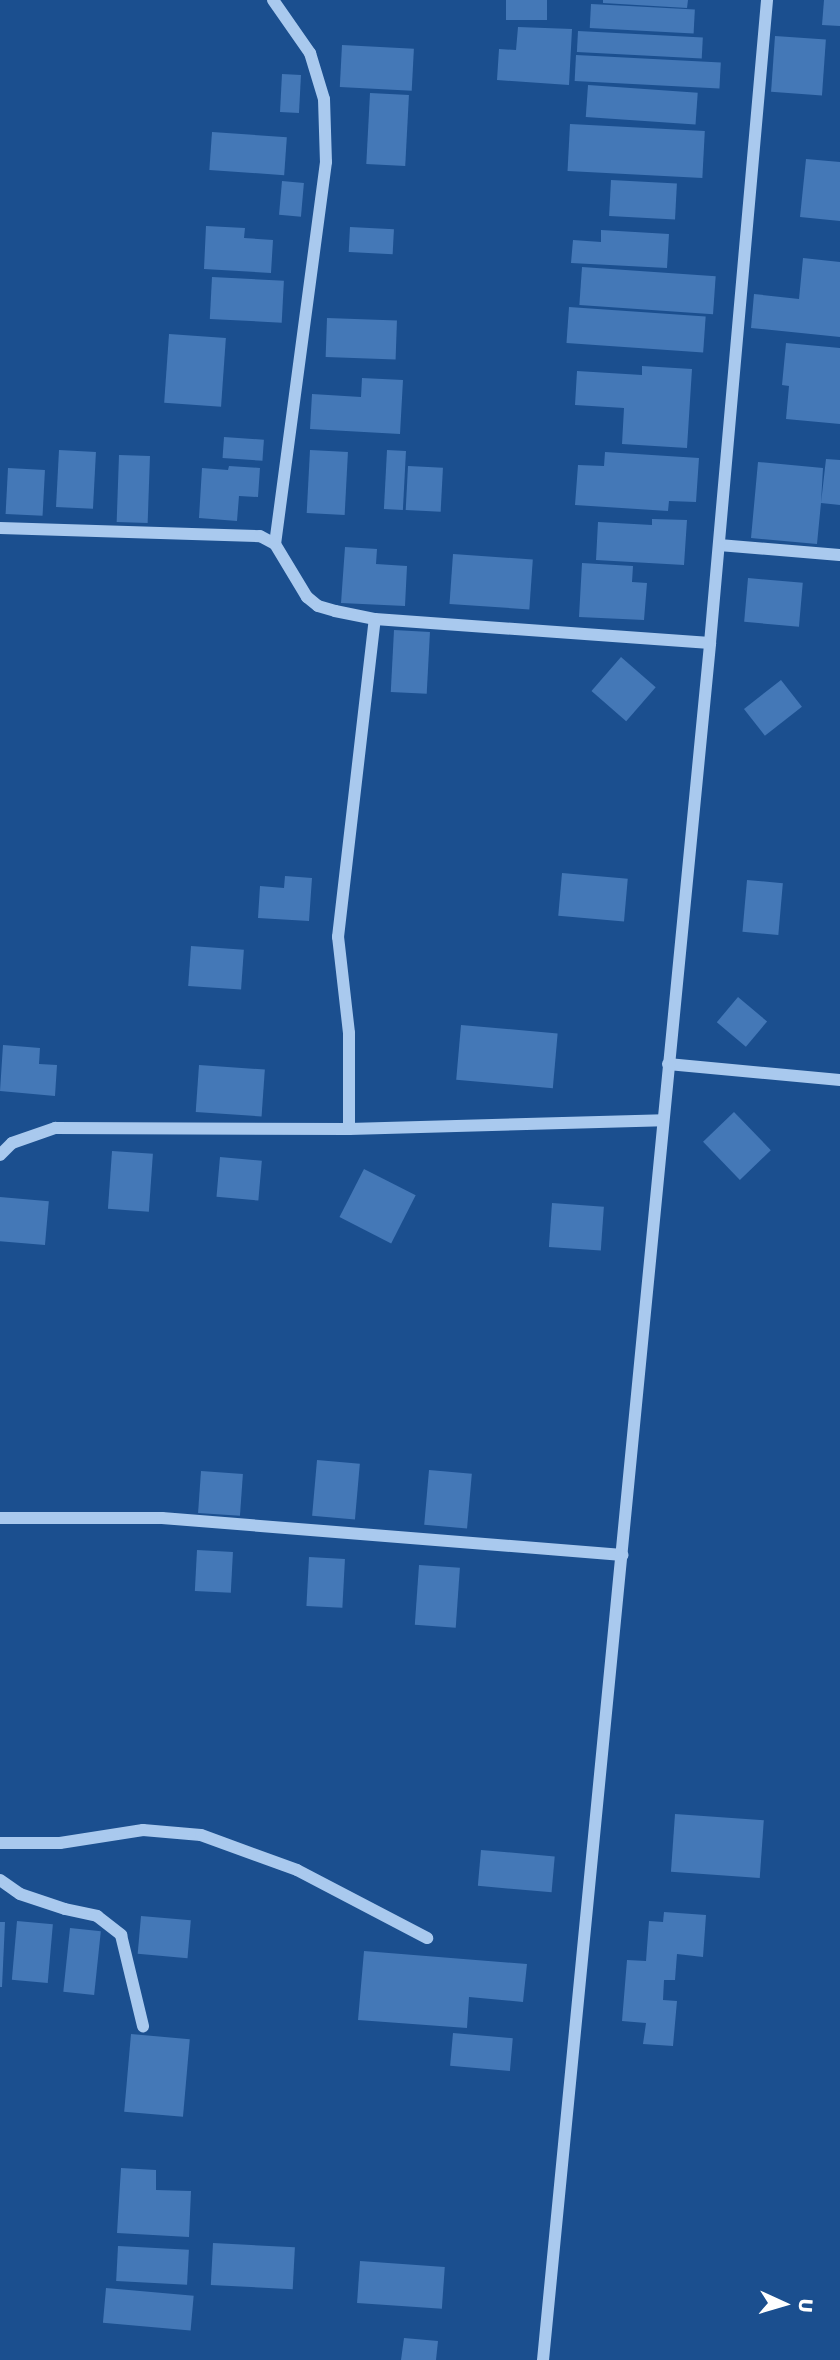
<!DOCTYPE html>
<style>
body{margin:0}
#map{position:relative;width:840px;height:2360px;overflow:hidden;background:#1b4f8f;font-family:Rubik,sans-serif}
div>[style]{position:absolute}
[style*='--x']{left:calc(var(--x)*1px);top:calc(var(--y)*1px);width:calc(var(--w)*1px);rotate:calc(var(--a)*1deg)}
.building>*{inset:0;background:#4478b7;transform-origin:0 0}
.minor>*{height:12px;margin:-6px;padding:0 6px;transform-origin:6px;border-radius:6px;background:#a9c9ee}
span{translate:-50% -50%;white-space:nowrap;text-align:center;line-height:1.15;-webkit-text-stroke:7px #1b4f8f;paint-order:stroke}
.north{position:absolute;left:749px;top:2269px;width:70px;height:70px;-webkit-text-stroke:5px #1b4f8f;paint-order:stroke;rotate:94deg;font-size:19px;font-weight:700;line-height:28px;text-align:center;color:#fff}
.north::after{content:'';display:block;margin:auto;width:24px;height:32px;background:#fff;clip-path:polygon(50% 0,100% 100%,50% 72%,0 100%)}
</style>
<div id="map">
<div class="building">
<i style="left:506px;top:0;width:41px;height:20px"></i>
<i style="clip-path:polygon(603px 0,688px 0,687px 8px,603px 3px)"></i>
<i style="clip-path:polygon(824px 0,840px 0,840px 26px,822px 25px)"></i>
<i style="left:591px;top:4px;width:104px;height:24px;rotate:3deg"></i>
<i style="clip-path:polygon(518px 27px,572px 29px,569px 85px,497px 80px,499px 49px,516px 50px)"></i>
<i style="left:578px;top:31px;width:125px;height:21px;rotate:3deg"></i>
<i style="left:775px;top:36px;width:51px;height:56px;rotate:4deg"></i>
<i style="left:342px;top:45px;width:72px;height:42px;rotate:3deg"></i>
<i style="left:576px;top:55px;width:145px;height:26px;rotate:3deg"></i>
<i style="left:282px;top:74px;width:19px;height:38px;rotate:3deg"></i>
<i style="left:588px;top:85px;width:110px;height:32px;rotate:4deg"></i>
<i style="left:370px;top:93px;width:39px;height:71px;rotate:3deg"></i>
<i style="left:570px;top:124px;width:135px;height:47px;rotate:3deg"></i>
<i style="left:212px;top:132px;width:75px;height:38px;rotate:4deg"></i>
<i style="clip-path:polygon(806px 159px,840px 162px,840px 221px,800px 217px)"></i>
<i style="left:611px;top:180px;width:66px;height:36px;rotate:3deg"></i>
<i style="left:282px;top:181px;width:22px;height:34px;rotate:5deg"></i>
<i style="clip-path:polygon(206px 226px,245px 228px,244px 238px,273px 240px,271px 273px,204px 269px)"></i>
<i style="left:350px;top:227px;width:44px;height:25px;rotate:3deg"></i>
<i style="clip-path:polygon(601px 230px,669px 234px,667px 268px,571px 263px,573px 240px,601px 242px)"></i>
<i style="clip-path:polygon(803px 258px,840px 262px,840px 337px,751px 328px,754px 294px,799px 299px)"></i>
<i style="left:582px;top:267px;width:134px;height:38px;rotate:4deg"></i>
<i style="left:212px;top:277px;width:72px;height:42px;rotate:3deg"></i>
<i style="left:569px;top:307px;width:137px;height:36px;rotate:4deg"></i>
<i style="left:327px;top:318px;width:70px;height:39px;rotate:2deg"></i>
<i style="left:169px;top:334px;width:57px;height:69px;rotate:4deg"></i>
<i style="clip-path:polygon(786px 343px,840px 348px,840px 424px,786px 419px,789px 386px,782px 385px)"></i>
<i style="clip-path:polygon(642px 366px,692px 369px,687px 448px,622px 444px,624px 408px,575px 405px,577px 371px,642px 375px)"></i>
<i style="clip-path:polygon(362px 378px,403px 380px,400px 434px,310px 429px,312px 394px,361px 397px)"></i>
<i style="left:224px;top:437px;width:40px;height:21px;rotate:4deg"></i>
<i style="left:59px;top:450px;width:37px;height:57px;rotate:3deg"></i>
<i style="left:310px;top:450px;width:38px;height:63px;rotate:3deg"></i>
<i style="left:387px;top:450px;width:19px;height:59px;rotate:3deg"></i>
<i style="clip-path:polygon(605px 452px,699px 458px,696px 502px,669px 501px,668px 511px,575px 505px,578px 465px,604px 466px)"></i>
<i style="left:119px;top:455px;width:31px;height:67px;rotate:2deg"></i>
<i style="clip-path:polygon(826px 459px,840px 460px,840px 505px,821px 503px,817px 544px,751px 538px,758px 462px,823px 468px,821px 503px)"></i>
<i style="clip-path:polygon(229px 466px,260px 468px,258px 497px,239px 496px,237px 521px,199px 518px,202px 468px,228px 470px)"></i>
<i style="left:408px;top:466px;width:35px;height:44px;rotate:3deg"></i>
<i style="left:8px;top:468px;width:37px;height:46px;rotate:3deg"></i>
<i style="clip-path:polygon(652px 519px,687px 520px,684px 565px,596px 560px,598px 522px,652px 525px)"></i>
<i style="clip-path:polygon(345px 547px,377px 549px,376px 564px,407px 566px,405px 606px,341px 603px)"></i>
<i style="left:453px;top:554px;width:80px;height:50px;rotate:4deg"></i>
<i style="clip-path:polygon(582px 563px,633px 566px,632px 582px,647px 583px,644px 620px,579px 617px)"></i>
<i style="left:748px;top:578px;width:55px;height:44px;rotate:5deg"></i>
<i style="left:394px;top:630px;width:36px;height:62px;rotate:3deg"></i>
<i style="left:621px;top:657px;width:46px;height:45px;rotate:41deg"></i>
<i style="left:781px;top:680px;width:34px;height:47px;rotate:52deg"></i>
<i style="left:562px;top:873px;width:66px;height:43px;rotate:5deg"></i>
<i style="clip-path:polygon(285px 876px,312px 878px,309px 921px,258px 918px,260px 886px,284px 888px)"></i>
<i style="left:747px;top:880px;width:36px;height:52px;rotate:5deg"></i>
<i style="left:191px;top:946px;width:53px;height:40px;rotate:4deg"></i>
<i style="left:738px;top:997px;width:38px;height:33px;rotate:40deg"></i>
<i style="left:461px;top:1025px;width:97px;height:55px;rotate:5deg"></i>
<i style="clip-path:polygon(3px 1045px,40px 1048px,39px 1064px,57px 1065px,55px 1096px,0 1091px)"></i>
<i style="left:199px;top:1065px;width:66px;height:47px;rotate:4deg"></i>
<i style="left:734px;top:1112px;width:53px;height:43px;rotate:46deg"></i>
<i style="left:112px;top:1151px;width:41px;height:58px;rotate:4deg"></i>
<i style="left:220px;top:1157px;width:42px;height:40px;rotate:5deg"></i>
<i style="left:364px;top:1169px;width:58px;height:54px;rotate:27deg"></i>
<i style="left:0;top:1197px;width:49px;height:44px;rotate:5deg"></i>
<i style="left:552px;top:1203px;width:52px;height:44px;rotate:4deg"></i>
<i style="left:317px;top:1460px;width:43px;height:56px;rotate:5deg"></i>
<i style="left:429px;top:1470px;width:43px;height:55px;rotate:5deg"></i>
<i style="left:201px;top:1471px;width:42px;height:42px;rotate:4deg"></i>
<i style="left:197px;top:1550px;width:36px;height:41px;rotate:3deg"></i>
<i style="left:309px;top:1557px;width:36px;height:49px;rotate:3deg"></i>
<i style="left:419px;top:1565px;width:41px;height:60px;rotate:4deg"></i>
<i style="left:675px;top:1814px;width:89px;height:58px;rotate:4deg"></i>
<i style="left:481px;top:1850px;width:74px;height:36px;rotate:5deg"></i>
<i style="clip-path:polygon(664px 1912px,706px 1915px,703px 1957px,677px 1954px,675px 1980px,664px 1980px,663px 2000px,677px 2001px,673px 2046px,643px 2044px,646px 2023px,622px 2021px,627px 1960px,646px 1961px,649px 1921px,663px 1922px)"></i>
<i style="left:141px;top:1916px;width:50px;height:38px;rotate:5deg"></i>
<i style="left:17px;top:1921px;width:36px;height:59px;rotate:5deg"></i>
<i style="clip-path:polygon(0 1922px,5px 1922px,2px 1987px,0 1987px)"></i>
<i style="left:70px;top:1928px;width:31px;height:64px;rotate:6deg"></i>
<i style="clip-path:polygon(364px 1951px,527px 1964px,523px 2002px,469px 1997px,467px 2028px,358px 2020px)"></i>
<i style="left:453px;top:2033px;width:60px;height:33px;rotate:5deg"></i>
<i style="left:131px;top:2034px;width:59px;height:78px;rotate:5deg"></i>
<i style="clip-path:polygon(121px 2168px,156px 2170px,156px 2190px,191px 2191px,189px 2237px,117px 2233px)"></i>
<i style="left:213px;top:2243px;width:82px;height:42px;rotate:3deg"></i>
<i style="left:118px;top:2246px;width:71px;height:35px;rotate:3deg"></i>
<i style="left:360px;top:2261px;width:85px;height:42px;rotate:4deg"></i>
<i style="left:106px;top:2288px;width:88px;height:35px;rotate:5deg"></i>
<i style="clip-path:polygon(404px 2338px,438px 2341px,436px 2360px,401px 2360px)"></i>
</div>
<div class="minor">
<i style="--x:273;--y:0;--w:65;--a:55.1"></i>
<i style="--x:310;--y:53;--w:48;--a:73.1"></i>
<i style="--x:324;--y:99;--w:63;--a:88.2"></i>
<i style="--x:326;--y:162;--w:385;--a:97.6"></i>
<i style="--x:0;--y:528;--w:260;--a:1.8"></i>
<i style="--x:260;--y:536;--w:17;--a:28"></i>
<i style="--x:275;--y:544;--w:62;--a:58.9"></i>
<i style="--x:307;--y:597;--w:14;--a:39"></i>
<i style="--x:318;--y:606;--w:18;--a:16"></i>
<i style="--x:335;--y:611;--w:41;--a:11.3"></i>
<i style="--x:375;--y:619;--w:336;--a:4.1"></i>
<i style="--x:719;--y:545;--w:121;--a:4.7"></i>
<i style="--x:668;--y:1064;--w:173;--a:5.3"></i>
<i style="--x:349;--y:1129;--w:96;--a:-90"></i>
<i style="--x:349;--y:1033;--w:97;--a:-96.5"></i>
<i style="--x:338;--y:937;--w:320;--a:-83.4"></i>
<i style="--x:0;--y:1155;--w:17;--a:-45"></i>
<i style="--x:12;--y:1143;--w:46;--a:-19.2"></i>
<i style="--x:55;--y:1128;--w:294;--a:0.2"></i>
<i style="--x:349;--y:1129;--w:314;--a:-1.6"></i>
<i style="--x:0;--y:1518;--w:162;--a:0"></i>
<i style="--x:162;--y:1518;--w:462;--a:4.6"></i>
<i style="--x:0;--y:1843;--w:60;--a:0"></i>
<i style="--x:60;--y:1843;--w:84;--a:-8.9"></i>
<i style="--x:143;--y:1830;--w:58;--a:4.9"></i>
<i style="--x:201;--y:1835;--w:102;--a:20"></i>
<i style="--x:297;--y:1870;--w:147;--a:27.6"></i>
<i style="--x:0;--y:1880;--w:24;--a:35"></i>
<i style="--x:20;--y:1894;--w:47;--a:18.4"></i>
<i style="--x:65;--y:1909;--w:33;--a:12"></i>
<i style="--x:97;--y:1916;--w:31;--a:38"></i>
<i style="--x:121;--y:1935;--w:94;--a:76.4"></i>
<i style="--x:543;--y:2360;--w:1725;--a:-84.44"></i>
<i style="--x:710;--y:643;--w:646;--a:-84.93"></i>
</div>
<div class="north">U</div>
</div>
